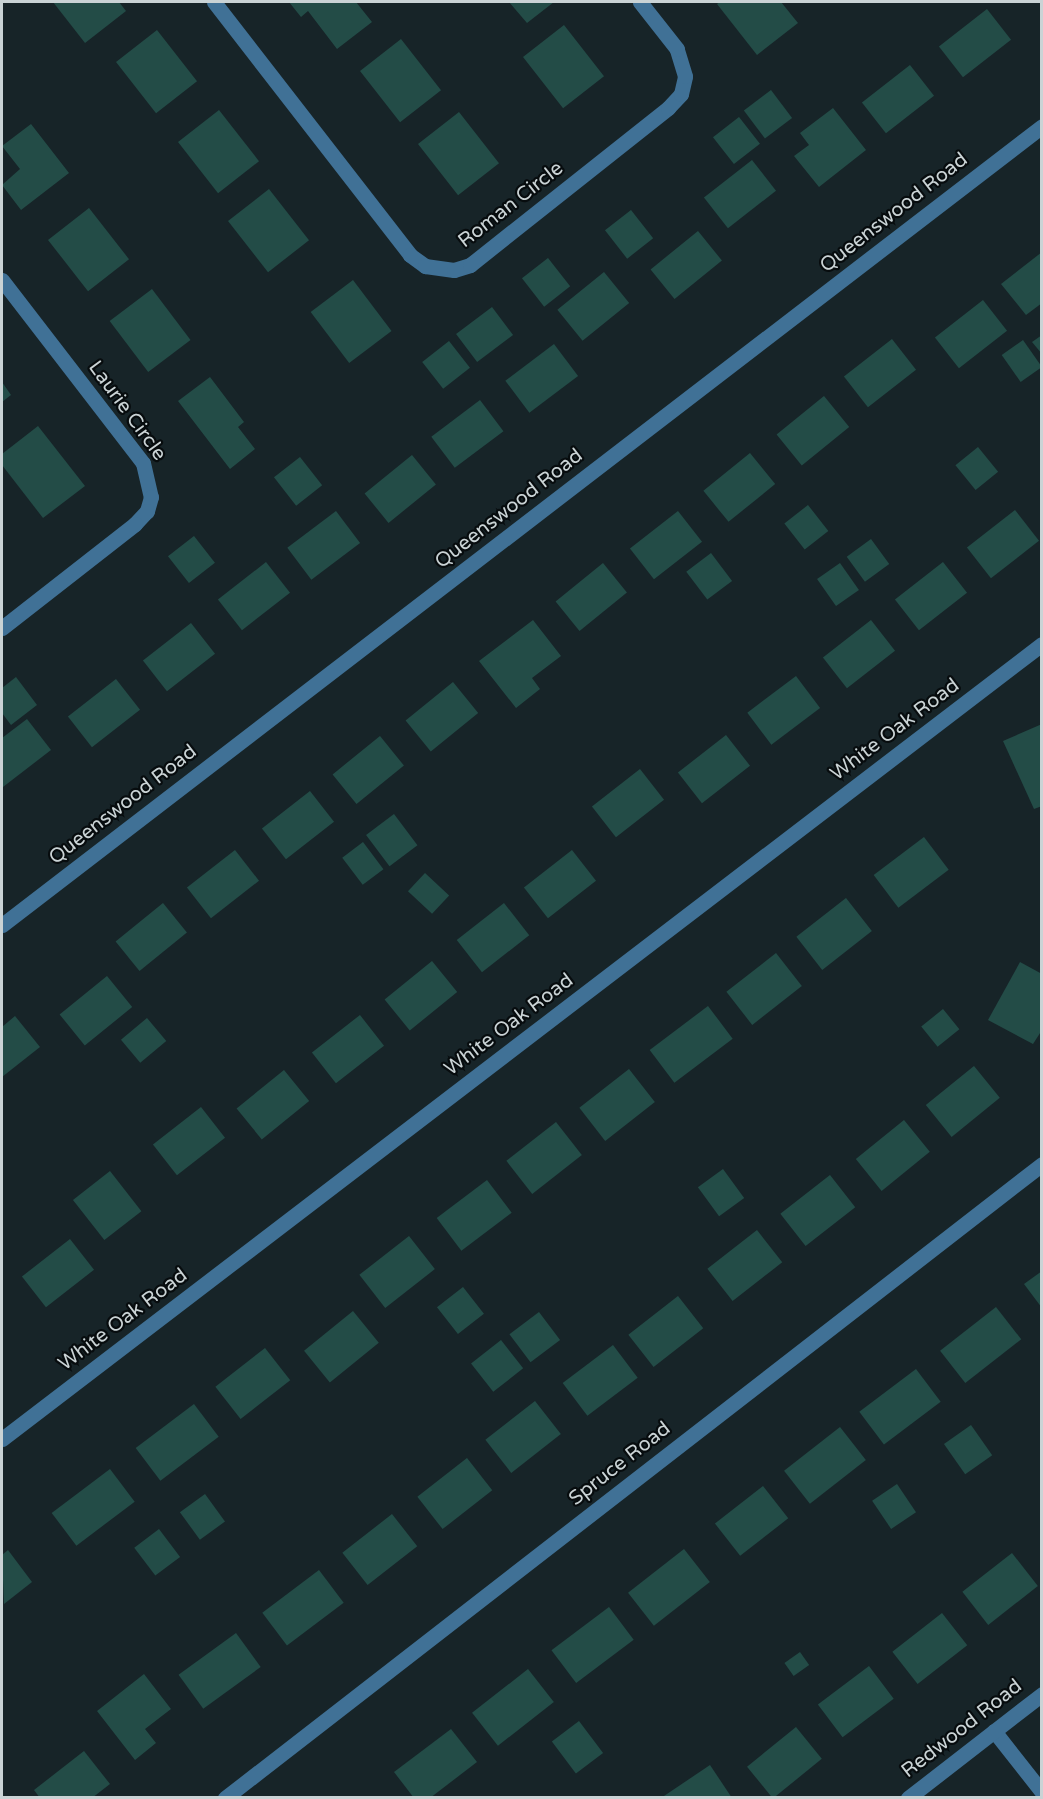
<!DOCTYPE html>
<style>
body{margin:0}
#map{position:relative;width:1043px;height:1799px;overflow:hidden;background:#172428;font-family:"Varela Round",sans-serif}
div>[style]{position:absolute}
[style*='--x']{left:calc(var(--x)*1px);top:calc(var(--y)*1px);width:calc(var(--w)*1px);rotate:calc(var(--a)*1deg)}
.building>*{inset:0;background:#234c47;transform-origin:0 0}
.minor>*{height:15px;margin:-7.5px;padding:0 7.5px;transform-origin:7.5px;border-radius:7.5px;background:#407196}
span{translate:-50% -50%;white-space:nowrap;text-align:center;line-height:1.15;-webkit-text-stroke:4.5px #070c0e;paint-order:stroke}
.street-label{font-size:20px;color:#cad3d5}
.frame{position:absolute;inset:0;border:3px solid #cad3d5;pointer-events:none}
</style>
<div id="map">
<div class="building">
<i style="clip-path:polygon(53px 2px,119px 2px,126px 11px,85px 43px)"></i>
<i style="clip-path:polygon(289px 2px,356px 2px,372px 22px,337px 49px,308px 11px,301px 17px)"></i>
<i style="clip-path:polygon(509px 2px,554px 2px,527px 23px)"></i>
<i style="clip-path:polygon(720px 2px,781px 2px,798px 23px,757px 55px,717px 4px)"></i>
<i style="left:987px;top:9px;width:39px;height:61px;rotate:52deg"></i>
<i style="left:564px;top:25px;width:65px;height:52px;rotate:52deg"></i>
<i style="left:157px;top:30px;width:65px;height:52px;rotate:52deg"></i>
<i style="left:401px;top:39px;width:65px;height:52px;rotate:52deg"></i>
<i style="left:910px;top:65px;width:39px;height:61px;rotate:52deg"></i>
<i style="left:771px;top:90px;width:35px;height:34px;rotate:53deg"></i>
<i style="clip-path:polygon(833px 108px,866px 150px,819px 187px,794px 156px,809px 145px,800px 133px)"></i>
<i style="left:219px;top:110px;width:65px;height:52px;rotate:52deg"></i>
<i style="left:459px;top:112px;width:65px;height:52px;rotate:52deg"></i>
<i style="left:739px;top:117px;width:34px;height:33px;rotate:52deg"></i>
<i style="clip-path:polygon(31px 124px,69px 173px,21px 210px,2px 185px,20px 169px,2px 146px)"></i>
<i style="left:752px;top:160px;width:39px;height:61px;rotate:52deg"></i>
<i style="left:269px;top:189px;width:65px;height:52px;rotate:52deg"></i>
<i style="left:89px;top:208px;width:65px;height:52px;rotate:52deg"></i>
<i style="left:631px;top:210px;width:36px;height:33px;rotate:52deg"></i>
<i style="left:698px;top:231px;width:38px;height:61px;rotate:51deg"></i>
<i style="clip-path:polygon(1042px 252px,1042px 303px,1026px 315px,1001px 284px)"></i>
<i style="left:548px;top:258px;width:36px;height:33px;rotate:52deg"></i>
<i style="left:604px;top:272px;width:40px;height:60px;rotate:51deg"></i>
<i style="left:353px;top:280px;width:64px;height:53px;rotate:53deg"></i>
<i style="left:152px;top:289px;width:64px;height:53px;rotate:53deg"></i>
<i style="left:983px;top:300px;width:39px;height:61px;rotate:52deg"></i>
<i style="left:492px;top:307px;width:35px;height:45px;rotate:53deg"></i>
<i style="clip-path:polygon(1042px 335px,1042px 354px,1032px 342px)"></i>
<i style="left:892px;top:339px;width:39px;height:61px;rotate:52deg"></i>
<i style="left:1023px;top:340px;width:33px;height:26px;rotate:55deg"></i>
<i style="left:449px;top:341px;width:34px;height:34px;rotate:52deg"></i>
<i style="left:554px;top:344px;width:40px;height:61px;rotate:53deg"></i>
<i style="clip-path:polygon(210px 377px,244px 422px,238px 427px,255px 449px,230px 469px,178px 401px)"></i>
<i style="clip-path:polygon(2px 382px,11px 395px,2px 402px)"></i>
<i style="left:824px;top:396px;width:40px;height:61px;rotate:51deg"></i>
<i style="left:480px;top:400px;width:39px;height:61px;rotate:53deg"></i>
<i style="clip-path:polygon(38px 426px,85px 486px,43px 518px,2px 465px,2px 454px)"></i>
<i style="left:978px;top:447px;width:32px;height:29px;rotate:51deg"></i>
<i style="left:750px;top:453px;width:40px;height:60px;rotate:51deg"></i>
<i style="left:412px;top:455px;width:38px;height:61px;rotate:51deg"></i>
<i style="left:300px;top:457px;width:36px;height:33px;rotate:52deg"></i>
<i style="left:808px;top:505px;width:33px;height:30px;rotate:52deg"></i>
<i style="left:1015px;top:510px;width:39px;height:61px;rotate:52deg"></i>
<i style="left:336px;top:511px;width:40px;height:61px;rotate:53deg"></i>
<i style="left:678px;top:511px;width:39px;height:61px;rotate:52deg"></i>
<i style="left:194px;top:536px;width:34px;height:33px;rotate:52deg"></i>
<i style="left:871px;top:539px;width:31px;height:30px;rotate:54deg"></i>
<i style="left:711px;top:553px;width:35px;height:31px;rotate:53deg"></i>
<i style="left:266px;top:562px;width:39px;height:61px;rotate:52deg"></i>
<i style="left:943px;top:562px;width:39px;height:61px;rotate:52deg"></i>
<i style="left:603px;top:563px;width:38px;height:61px;rotate:51deg"></i>
<i style="left:840px;top:563px;width:33px;height:28px;rotate:55deg"></i>
<i style="clip-path:polygon(533px 620px,561px 656px,532px 678px,540px 689px,516px 708px,479px 661px)"></i>
<i style="left:871px;top:620px;width:39px;height:61px;rotate:52deg"></i>
<i style="left:191px;top:623px;width:39px;height:61px;rotate:52deg"></i>
<i style="left:796px;top:676px;width:40px;height:61px;rotate:53deg"></i>
<i style="clip-path:polygon(16px 677px,37px 705px,11px 725px,2px 713px,2px 688px)"></i>
<i style="left:116px;top:679px;width:39px;height:61px;rotate:52deg"></i>
<i style="left:453px;top:682px;width:40px;height:61px;rotate:51deg"></i>
<i style="clip-path:polygon(27px 719px,51px 750px,3px 787px,2px 738px)"></i>
<i style="clip-path:polygon(1042px 724px,1042px 806px,1034px 809px,1003px 741px)"></i>
<i style="left:726px;top:735px;width:39px;height:61px;rotate:52deg"></i>
<i style="left:380px;top:736px;width:38px;height:61px;rotate:51deg"></i>
<i style="left:640px;top:769px;width:39px;height:61px;rotate:52deg"></i>
<i style="left:310px;top:791px;width:39px;height:61px;rotate:52deg"></i>
<i style="left:394px;top:814px;width:39px;height:35px;rotate:53deg"></i>
<i style="left:924px;top:837px;width:41px;height:63px;rotate:53deg"></i>
<i style="left:363px;top:842px;width:34px;height:26px;rotate:53deg"></i>
<i style="left:235px;top:850px;width:39px;height:61px;rotate:52deg"></i>
<i style="left:572px;top:850px;width:39px;height:61px;rotate:52deg"></i>
<i style="left:425px;top:873px;width:33px;height:25px;rotate:43deg"></i>
<i style="left:846px;top:898px;width:42px;height:63px;rotate:52deg"></i>
<i style="left:163px;top:903px;width:38px;height:61px;rotate:51deg"></i>
<i style="left:504px;top:903px;width:41px;height:60px;rotate:52deg"></i>
<i style="left:776px;top:953px;width:42px;height:63px;rotate:52deg"></i>
<i style="left:432px;top:961px;width:40px;height:61px;rotate:51deg"></i>
<i style="clip-path:polygon(1020px 962px,1042px 974px,1042px 1030px,1033px 1044px,988px 1020px)"></i>
<i style="left:107px;top:976px;width:40px;height:61px;rotate:51deg"></i>
<i style="left:708px;top:1006px;width:41px;height:73px;rotate:53deg"></i>
<i style="left:943px;top:1009px;width:26px;height:28px;rotate:51deg"></i>
<i style="left:360px;top:1015px;width:39px;height:61px;rotate:52deg"></i>
<i style="clip-path:polygon(15px 1016px,40px 1047px,2px 1077px,2px 1027px)"></i>
<i style="left:147px;top:1018px;width:30px;height:34px;rotate:50deg"></i>
<i style="left:974px;top:1066px;width:41px;height:62px;rotate:51deg"></i>
<i style="left:629px;top:1069px;width:42px;height:63px;rotate:52deg"></i>
<i style="left:284px;top:1070px;width:40px;height:61px;rotate:51deg"></i>
<i style="left:201px;top:1107px;width:39px;height:61px;rotate:52deg"></i>
<i style="left:904px;top:1120px;width:41px;height:62px;rotate:51deg"></i>
<i style="left:556px;top:1122px;width:42px;height:63px;rotate:52deg"></i>
<i style="left:723px;top:1169px;width:36px;height:31px;rotate:54deg"></i>
<i style="left:110px;top:1171px;width:51px;height:47px;rotate:52deg"></i>
<i style="left:830px;top:1175px;width:41px;height:63px;rotate:52deg"></i>
<i style="left:487px;top:1180px;width:41px;height:63px;rotate:53deg"></i>
<i style="left:757px;top:1230px;width:41px;height:63px;rotate:52deg"></i>
<i style="left:409px;top:1236px;width:42px;height:63px;rotate:52deg"></i>
<i style="left:70px;top:1239px;width:39px;height:61px;rotate:52deg"></i>
<i style="clip-path:polygon(1042px 1271px,1042px 1308px,1024px 1284px)"></i>
<i style="left:463px;top:1287px;width:34px;height:33px;rotate:52deg"></i>
<i style="left:678px;top:1296px;width:41px;height:63px;rotate:52deg"></i>
<i style="left:996px;top:1307px;width:41px;height:71px;rotate:52deg"></i>
<i style="left:353px;top:1311px;width:41px;height:63px;rotate:51deg"></i>
<i style="left:539px;top:1312px;width:35px;height:37px;rotate:53deg"></i>
<i style="left:501px;top:1340px;width:36px;height:38px;rotate:52deg"></i>
<i style="left:613px;top:1345px;width:41px;height:63px;rotate:53deg"></i>
<i style="left:265px;top:1348px;width:41px;height:63px;rotate:52deg"></i>
<i style="left:916px;top:1369px;width:41px;height:71px;rotate:53deg"></i>
<i style="left:535px;top:1401px;width:42px;height:63px;rotate:52deg"></i>
<i style="left:194px;top:1404px;width:41px;height:73px;rotate:53deg"></i>
<i style="left:971px;top:1425px;width:37px;height:33px;rotate:55deg"></i>
<i style="left:840px;top:1427px;width:42px;height:71px;rotate:52deg"></i>
<i style="left:467px;top:1458px;width:41px;height:63px;rotate:52deg"></i>
<i style="left:110px;top:1469px;width:41px;height:73px;rotate:53deg"></i>
<i style="left:897px;top:1484px;width:34px;height:30px;rotate:56deg"></i>
<i style="left:763px;top:1486px;width:41px;height:61px;rotate:52deg"></i>
<i style="left:205px;top:1494px;width:34px;height:31px;rotate:54deg"></i>
<i style="left:392px;top:1514px;width:41px;height:63px;rotate:52deg"></i>
<i style="left:159px;top:1529px;width:35px;height:31px;rotate:53deg"></i>
<i style="left:684px;top:1549px;width:42px;height:71px;rotate:52deg"></i>
<i style="clip-path:polygon(8px 1550px,32px 1582px,4px 1604px,2px 1555px)"></i>
<i style="left:1012px;top:1553px;width:42px;height:63px;rotate:52deg"></i>
<i style="left:319px;top:1570px;width:41px;height:71px;rotate:53deg"></i>
<i style="left:609px;top:1607px;width:41px;height:72px;rotate:53deg"></i>
<i style="left:942px;top:1613px;width:41px;height:63px;rotate:52deg"></i>
<i style="left:236px;top:1633px;width:42px;height:71px;rotate:54deg"></i>
<i style="left:800px;top:1652px;width:16px;height:19px;rotate:55deg"></i>
<i style="left:869px;top:1666px;width:41px;height:64px;rotate:53deg"></i>
<i style="left:528px;top:1669px;width:42px;height:71px;rotate:52deg"></i>
<i style="clip-path:polygon(144px 1674px,171px 1709px,145px 1729px,156px 1743px,135px 1760px,97px 1711px)"></i>
<i style="left:579px;top:1721px;width:40px;height:34px;rotate:53deg"></i>
<i style="left:796px;top:1727px;width:41px;height:63px;rotate:51deg"></i>
<i style="clip-path:polygon(451px 1729px,477px 1762px,430px 1798px,414px 1798px,394px 1772px)"></i>
<i style="clip-path:polygon(84px 1751px,110px 1784px,92px 1798px,40px 1798px,34px 1790px)"></i>
<i style="clip-path:polygon(710px 1765px,732px 1798px,661px 1798px)"></i>
</div>
<div class="minor">
<i style="--x:214;--y:2;--w:320;--a:52.2"></i>
<i style="--x:410;--y:255;--w:19;--a:36"></i>
<i style="--x:425;--y:266;--w:29;--a:8"></i>
<i style="--x:454;--y:270;--w:17;--a:-17"></i>
<i style="--x:470;--y:265;--w:253;--a:-38.4"></i>
<i style="--x:668;--y:108;--w:19;--a:-47"></i>
<i style="--x:681;--y:94;--w:18;--a:-77"></i>
<i style="--x:685;--y:76;--w:28;--a:-107"></i>
<i style="--x:677;--y:49;--w:60;--a:-128.2"></i>
<i style="--x:2;--y:280;--w:231;--a:52.4"></i>
<i style="--x:143;--y:463;--w:35;--a:77"></i>
<i style="--x:151;--y:497;--w:15;--a:106"></i>
<i style="--x:147;--y:511;--w:18;--a:133"></i>
<i style="--x:135;--y:524;--w:169;--a:142"></i>
<i style="--x:2;--y:925;--w:1311;--a:-37.53"></i>
<i style="--x:2;--y:1439;--w:1309;--a:-37.4"></i>
<i style="--x:994;--y:1731;--w:78;--a:51.8"></i>
<i style="--x:225;--y:1798;--w:1034;--a:-37.81"></i>
<i style="--x:908;--y:1798;--w:170;--a:-37.8"></i>
</div>
<div class="street-label">
<span style="left:511px;top:205px;rotate:-38deg">Roman Circle</span>
<span style="left:894px;top:213px;rotate:-38deg">Queenswood Road</span>
<span style="left:127px;top:411px;rotate:54deg">Laurie Circle</span>
<span style="left:509px;top:509px;rotate:-38deg">Queenswood Road</span>
<span style="left:895px;top:730px;rotate:-37deg">White Oak Road</span>
<span style="left:123px;top:805px;rotate:-38deg">Queenswood Road</span>
<span style="left:509px;top:1025px;rotate:-37deg">White Oak Road</span>
<span style="left:123px;top:1320px;rotate:-37deg">White Oak Road</span>
<span style="left:620px;top:1464px;rotate:-38deg">Spruce Road</span>
<span style="left:962px;top:1729px;rotate:-38deg">Redwood Road</span>
</div>
<div class="frame"></div>
</div>
